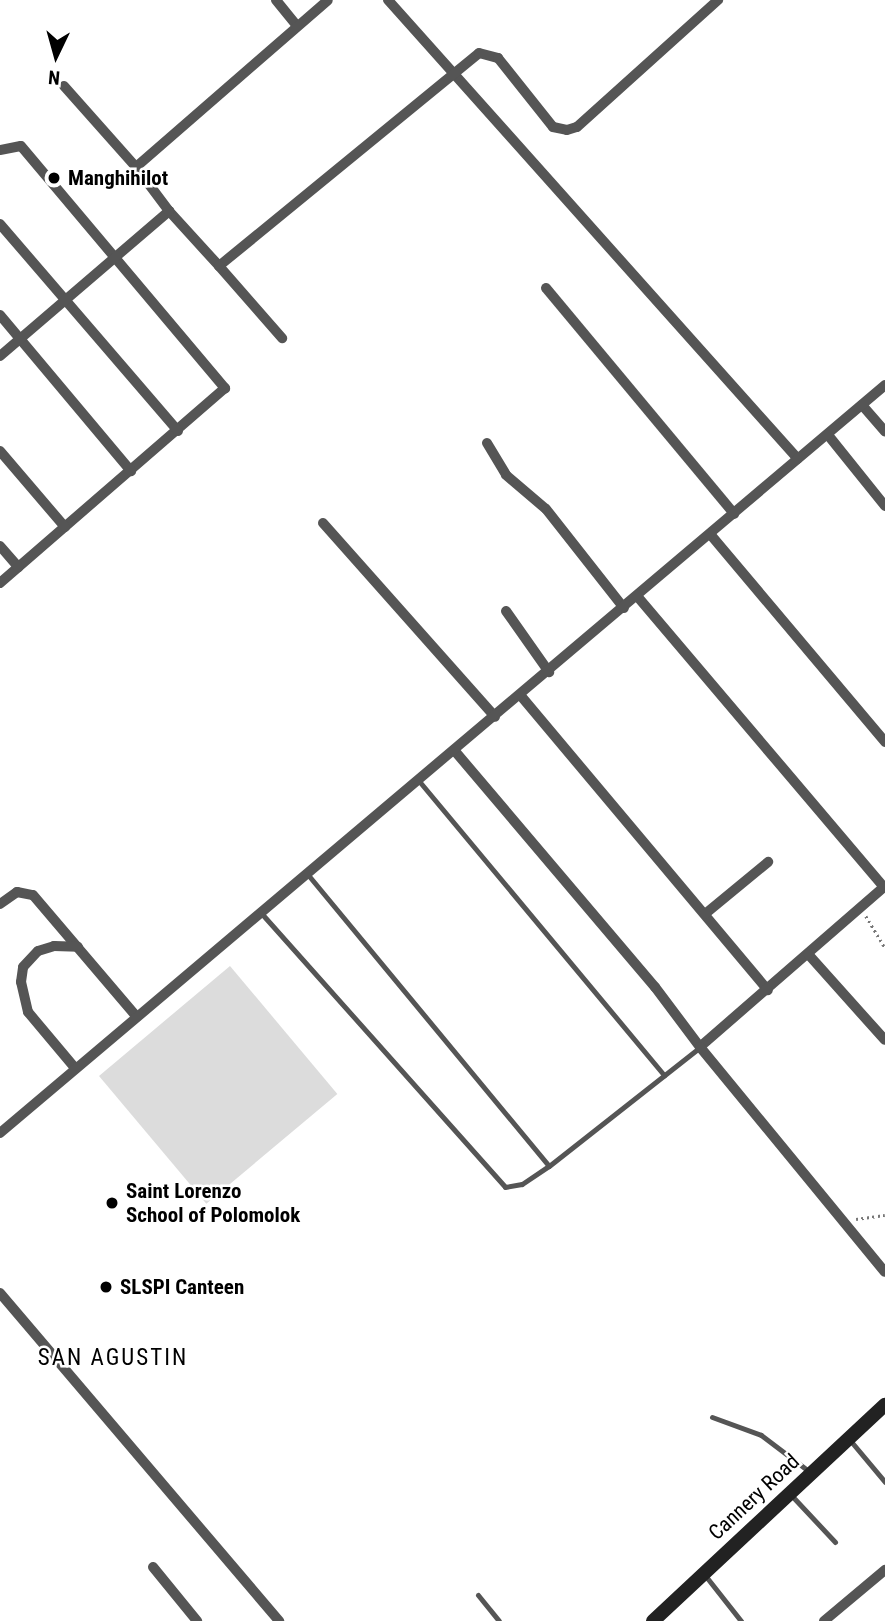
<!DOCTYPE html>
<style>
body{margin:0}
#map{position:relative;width:885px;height:1621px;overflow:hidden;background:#fff;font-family:"Roboto Condensed",sans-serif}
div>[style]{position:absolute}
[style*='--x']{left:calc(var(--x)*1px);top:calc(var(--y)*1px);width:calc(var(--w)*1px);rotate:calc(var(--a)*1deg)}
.green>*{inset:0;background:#dcdcdc;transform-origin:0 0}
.path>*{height:2.5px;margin-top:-1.25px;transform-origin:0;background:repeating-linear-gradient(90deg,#777 0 2px,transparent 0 5.5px)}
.service>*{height:5px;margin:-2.5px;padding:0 2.5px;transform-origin:2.5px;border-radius:2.5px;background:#555}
.minor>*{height:10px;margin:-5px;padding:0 5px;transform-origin:5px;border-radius:5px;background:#555}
.secondary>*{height:14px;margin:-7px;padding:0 7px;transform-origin:7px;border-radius:7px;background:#222}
.dots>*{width:19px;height:19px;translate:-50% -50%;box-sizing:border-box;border:4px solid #fff;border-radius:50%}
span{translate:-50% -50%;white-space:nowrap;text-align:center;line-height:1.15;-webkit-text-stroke:5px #fff;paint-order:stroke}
.poi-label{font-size:21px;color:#000;font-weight:700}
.left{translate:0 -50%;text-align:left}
.street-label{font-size:21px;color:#000}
.neighbourhood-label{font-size:23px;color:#000;letter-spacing:2px}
.north{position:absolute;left:21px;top:21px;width:70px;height:70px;-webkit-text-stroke:5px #fff;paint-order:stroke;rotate:185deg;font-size:19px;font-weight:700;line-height:28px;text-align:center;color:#000}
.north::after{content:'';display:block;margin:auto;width:24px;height:32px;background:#000;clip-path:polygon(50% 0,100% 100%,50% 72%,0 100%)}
</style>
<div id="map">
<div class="green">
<i style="left:230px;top:966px;width:167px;height:171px;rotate:50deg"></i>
</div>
<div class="path">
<i style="--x:866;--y:916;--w:37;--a:59"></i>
<i style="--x:856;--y:1219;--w:29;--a:-8"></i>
</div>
<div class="service">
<i style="--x:419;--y:781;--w:383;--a:50.2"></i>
<i style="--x:309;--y:876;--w:376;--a:50.4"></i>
<i style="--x:549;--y:1166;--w:192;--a:-38.2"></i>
<i style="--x:262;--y:914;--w:365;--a:48.3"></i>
<i style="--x:505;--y:1187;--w:17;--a:-10"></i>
<i style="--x:522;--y:1184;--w:32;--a:-34"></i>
<i style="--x:712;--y:1417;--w:52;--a:20.2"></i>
<i style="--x:761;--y:1435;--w:63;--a:37.2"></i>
<i style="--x:849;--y:1439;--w:56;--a:50.1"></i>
<i style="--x:792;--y:1496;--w:63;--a:46.9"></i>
<i style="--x:704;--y:1574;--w:60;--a:51.8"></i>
<i style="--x:478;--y:1595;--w:33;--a:51"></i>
</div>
<div class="minor">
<i style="--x:276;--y:0;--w:33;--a:51"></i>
<i style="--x:388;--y:0;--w:615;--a:48.23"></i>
<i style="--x:64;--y:86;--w:108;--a:48.4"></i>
<i style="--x:0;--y:150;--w:21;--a:-11"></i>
<i style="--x:21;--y:146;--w:317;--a:49.9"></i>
<i style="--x:225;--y:388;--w:298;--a:139.1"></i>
<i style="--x:169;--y:211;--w:74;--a:47.7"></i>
<i style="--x:219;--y:266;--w:336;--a:-39.3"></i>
<i style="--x:479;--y:53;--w:20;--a:15"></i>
<i style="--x:498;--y:58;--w:88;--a:51.4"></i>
<i style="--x:553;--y:127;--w:14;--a:12"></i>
<i style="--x:567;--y:130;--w:10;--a:-17"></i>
<i style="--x:577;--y:127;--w:190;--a:-42"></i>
<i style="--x:0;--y:224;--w:273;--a:49.3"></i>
<i style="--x:219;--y:266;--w:96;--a:48.8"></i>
<i style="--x:546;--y:288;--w:294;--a:50.2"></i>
<i style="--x:0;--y:315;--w:204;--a:50"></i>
<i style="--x:0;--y:356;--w:223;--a:-40.6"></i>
<i style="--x:169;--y:211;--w:55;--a:-126.9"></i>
<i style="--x:136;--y:167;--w:254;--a:-41"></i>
<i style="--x:862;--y:405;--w:35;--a:49"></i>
<i style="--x:828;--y:435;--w:91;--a:51.2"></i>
<i style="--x:487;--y:443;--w:37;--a:59"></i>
<i style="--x:506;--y:475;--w:52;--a:40.4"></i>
<i style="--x:546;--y:509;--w:126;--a:51.8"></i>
<i style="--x:0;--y:451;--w:100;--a:49.5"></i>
<i style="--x:323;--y:523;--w:259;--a:48.4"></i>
<i style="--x:710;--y:534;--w:272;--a:49.9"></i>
<i style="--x:0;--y:546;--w:28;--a:49"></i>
<i style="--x:637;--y:596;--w:382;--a:49.7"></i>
<i style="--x:506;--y:611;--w:75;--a:54.8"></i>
<i style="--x:521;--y:696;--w:384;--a:50"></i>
<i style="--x:454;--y:750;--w:311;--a:49.7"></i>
<i style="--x:655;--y:987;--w:75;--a:53.1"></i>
<i style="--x:885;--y:886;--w:245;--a:139"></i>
<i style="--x:700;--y:1047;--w:291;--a:50.6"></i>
<i style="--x:0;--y:904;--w:21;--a:-35"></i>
<i style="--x:17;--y:892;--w:16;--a:11"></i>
<i style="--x:33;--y:895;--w:160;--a:49.6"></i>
<i style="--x:705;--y:914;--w:82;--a:-39.5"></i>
<i style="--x:808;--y:954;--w:115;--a:48.2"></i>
<i style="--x:75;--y:1068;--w:73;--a:-130"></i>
<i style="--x:28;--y:1012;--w:31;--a:-103"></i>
<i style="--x:21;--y:982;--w:15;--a:-82"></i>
<i style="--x:23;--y:967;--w:22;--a:-47"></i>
<i style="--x:38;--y:951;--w:17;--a:-17"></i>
<i style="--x:54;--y:946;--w:24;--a:2"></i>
<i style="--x:0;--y:1133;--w:1159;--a:-40.2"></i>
<i style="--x:0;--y:1293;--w:431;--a:49.6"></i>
<i style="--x:153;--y:1567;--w:70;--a:50.8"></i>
<i style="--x:824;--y:1621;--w:80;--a:-39.9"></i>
</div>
<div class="secondary">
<i style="--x:653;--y:1621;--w:317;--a:-43"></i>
</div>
<div class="dots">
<i style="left:54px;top:178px;background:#000"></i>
<i style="left:112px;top:1203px;background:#000"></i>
<i style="left:106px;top:1287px;background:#000"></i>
</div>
<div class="poi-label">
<span class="left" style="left:68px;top:178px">Manghihilot</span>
<span class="left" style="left:126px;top:1203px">Saint Lorenzo<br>School of Polomolok</span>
<span class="left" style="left:120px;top:1287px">SLSPI Canteen</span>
</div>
<div class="street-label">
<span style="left:754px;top:1497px;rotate:-43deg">Cannery Road</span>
</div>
<div class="neighbourhood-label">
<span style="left:113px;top:1358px">SAN AGUSTIN</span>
</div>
<div class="north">N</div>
</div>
